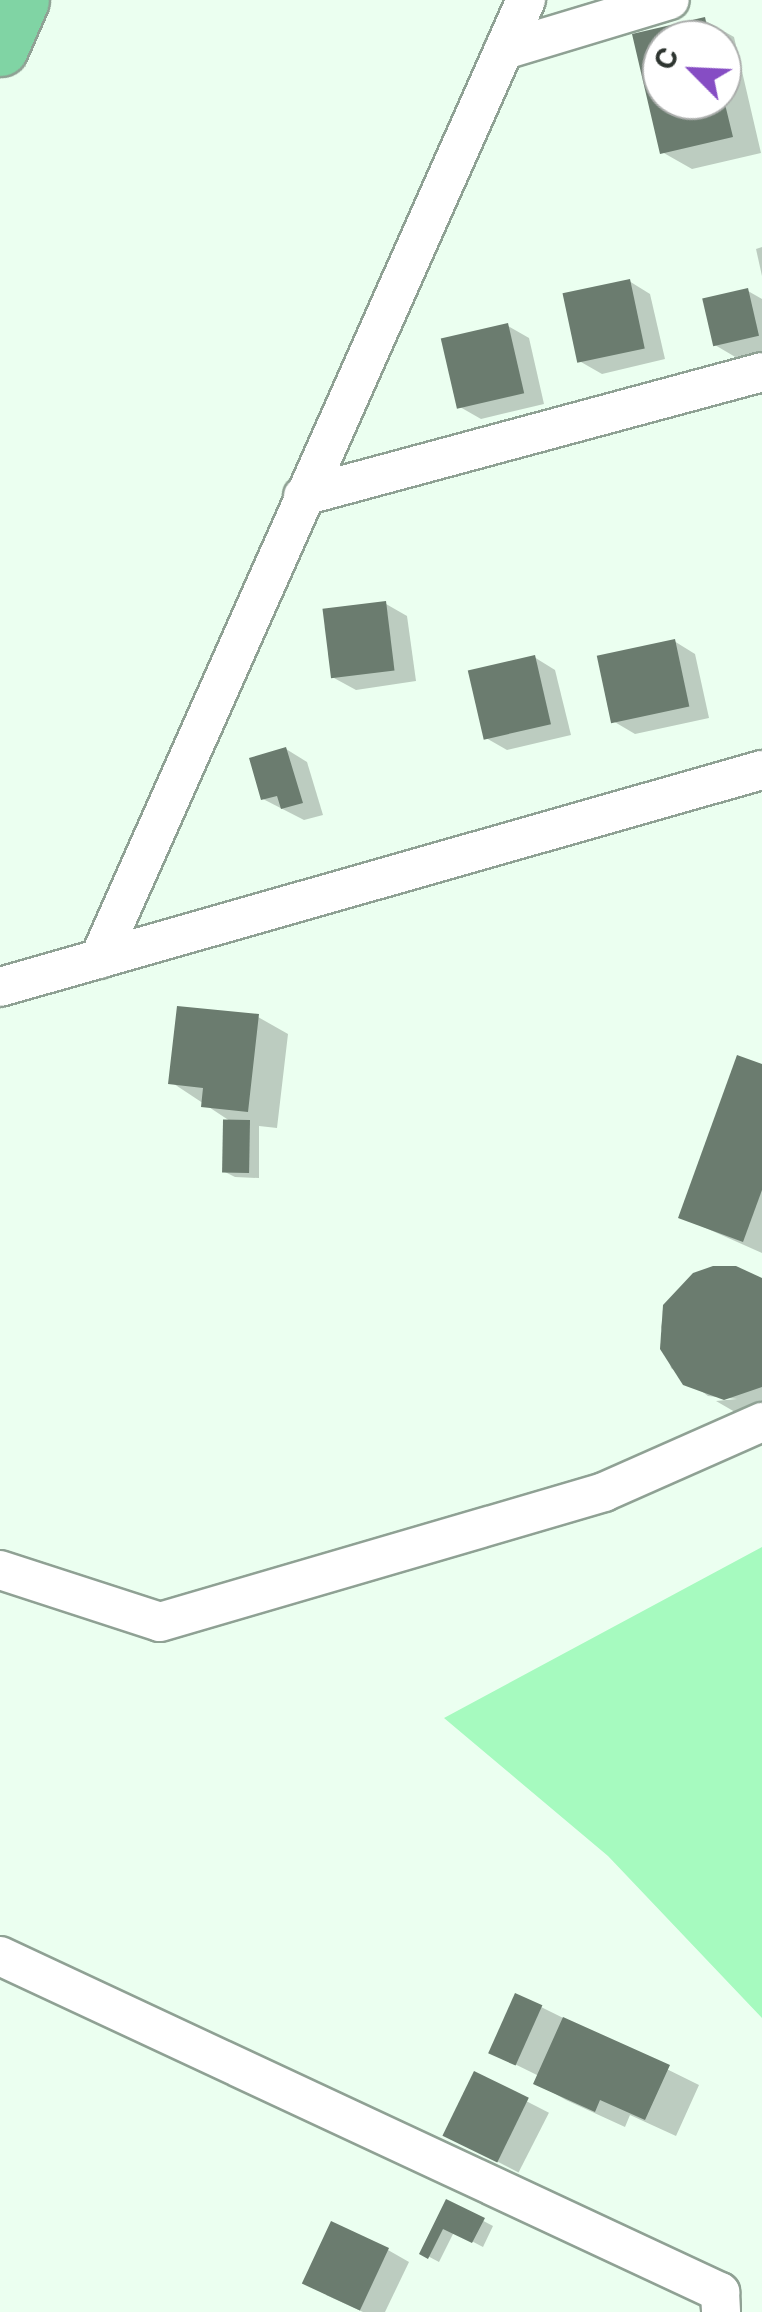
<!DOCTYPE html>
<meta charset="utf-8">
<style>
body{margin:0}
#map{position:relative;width:762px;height:2312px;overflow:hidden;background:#ebfff0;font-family:Inter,sans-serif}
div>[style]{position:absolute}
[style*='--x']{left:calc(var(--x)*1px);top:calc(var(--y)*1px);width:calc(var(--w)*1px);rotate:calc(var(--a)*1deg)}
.green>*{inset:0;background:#a6fabf}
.shadow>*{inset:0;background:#0003;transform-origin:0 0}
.building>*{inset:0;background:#6b7c6f;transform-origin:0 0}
.roads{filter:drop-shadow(2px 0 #8fa194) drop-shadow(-2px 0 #8fa194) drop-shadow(0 2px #8fa194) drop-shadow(0 -2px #8fa194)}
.street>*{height:38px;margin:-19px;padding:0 19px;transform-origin:19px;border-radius:19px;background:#fff}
.primary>*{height:55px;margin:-27.5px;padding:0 27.5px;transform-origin:27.5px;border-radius:27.5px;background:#80d4a4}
span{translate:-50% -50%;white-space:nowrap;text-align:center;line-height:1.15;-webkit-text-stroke:10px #fff;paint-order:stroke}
.north{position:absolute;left:642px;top:20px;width:100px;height:100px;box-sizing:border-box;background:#fff;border:2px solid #abaeac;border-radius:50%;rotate:294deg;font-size:28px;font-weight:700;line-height:40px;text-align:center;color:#2e3530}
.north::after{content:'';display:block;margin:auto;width:35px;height:45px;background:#864dc4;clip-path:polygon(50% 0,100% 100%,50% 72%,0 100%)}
</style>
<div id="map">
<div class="green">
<i style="clip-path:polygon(762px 1547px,762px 2018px,608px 1856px,444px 1718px)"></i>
</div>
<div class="shadow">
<i style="clip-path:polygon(evenodd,704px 20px,734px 37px,761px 153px,692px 169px,662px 152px,635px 36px,704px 20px,662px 40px,722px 40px,722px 100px,662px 100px,662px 40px)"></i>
<i style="clip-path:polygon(762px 247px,762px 276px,756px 249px)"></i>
<i style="clip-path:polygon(629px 281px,650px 294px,665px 359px,602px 374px,581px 362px)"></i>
<i style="clip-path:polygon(748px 291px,762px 299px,762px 351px,737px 358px,715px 345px)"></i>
<i style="clip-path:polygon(508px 326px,529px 338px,544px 404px,481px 419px,460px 407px)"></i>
<i style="clip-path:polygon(386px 604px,407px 616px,416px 681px,356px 690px,334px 678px)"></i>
<i style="clip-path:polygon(674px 641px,695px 654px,709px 718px,635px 734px,613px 721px)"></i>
<i style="clip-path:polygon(534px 657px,555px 670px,571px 735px,507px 750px,486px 738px)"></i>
<i style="clip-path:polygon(286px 749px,307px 762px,323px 815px,304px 820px,263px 799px)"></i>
<i style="clip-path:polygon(258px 1017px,288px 1034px,277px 1128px,259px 1126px,259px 1178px,235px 1177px,225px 1172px,233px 1123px,171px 1082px)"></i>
<i style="clip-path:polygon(762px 1067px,762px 1253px,681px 1217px)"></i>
<i style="clip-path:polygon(762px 1280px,762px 1413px,756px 1415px,735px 1412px,716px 1401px,737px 1399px,708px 1396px,671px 1368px,661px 1327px,666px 1306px)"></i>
<i style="clip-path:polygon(541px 2007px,699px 2085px,676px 2136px,630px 2115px,625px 2127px,566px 2100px,536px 2083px,539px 2076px,490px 2052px)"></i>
<i style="left:475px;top:2075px;width:83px;height:67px;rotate:27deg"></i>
<i style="clip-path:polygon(447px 2202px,493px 2226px,483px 2247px,454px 2232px,439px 2262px,422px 2253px)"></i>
<i style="clip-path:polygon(388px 2250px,409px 2262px,385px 2312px,363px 2312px,326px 2295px)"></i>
</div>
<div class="building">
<i style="clip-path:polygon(705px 17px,710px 40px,662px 40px,662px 100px,724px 100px,733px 137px,660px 154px,632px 34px)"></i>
<i style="left:630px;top:279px;width:71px;height:69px;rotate:78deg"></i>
<i style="left:748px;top:288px;width:49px;height:47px;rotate:77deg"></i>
<i style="left:508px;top:323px;width:72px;height:69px;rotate:77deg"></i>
<i style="left:386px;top:601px;width:70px;height:64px;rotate:83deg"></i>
<i style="left:675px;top:639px;width:69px;height:80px;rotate:78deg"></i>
<i style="left:535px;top:655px;width:71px;height:69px;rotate:77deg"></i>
<i style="clip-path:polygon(286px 747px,303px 803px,281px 809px,277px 796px,261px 800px,249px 758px)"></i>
<i style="clip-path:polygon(177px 1006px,259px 1014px,248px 1112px,201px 1107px,203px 1088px,168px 1084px)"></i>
<i style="clip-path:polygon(737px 1055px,762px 1064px,762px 1190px,743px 1242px,678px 1218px)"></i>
<i style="left:250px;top:1120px;width:53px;height:27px;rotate:91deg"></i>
<i style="clip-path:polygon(713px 1266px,736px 1266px,762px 1278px,762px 1387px,724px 1400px,683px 1385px,660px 1349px,663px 1305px,693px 1273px)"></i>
<i style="left:515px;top:1993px;width:30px;height:66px;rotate:24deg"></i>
<i style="clip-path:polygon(563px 2017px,670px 2065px,645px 2120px,600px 2100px,595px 2112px,533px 2084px)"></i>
<i style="left:474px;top:2071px;width:61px;height:72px;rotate:26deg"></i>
<i style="clip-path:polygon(446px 2199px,485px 2218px,472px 2243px,443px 2229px,428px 2259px,419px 2254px)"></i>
<i style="left:331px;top:2221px;width:64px;height:69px;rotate:25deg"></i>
</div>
<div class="roads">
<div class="street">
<i style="--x:504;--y:50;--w:173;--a:-16.8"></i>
<i style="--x:303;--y:496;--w:475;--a:-15.1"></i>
<i style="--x:99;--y:959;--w:1050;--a:-66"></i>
<i style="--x:0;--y:987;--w:792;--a:-15.9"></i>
<i style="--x:0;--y:1570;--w:168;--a:18"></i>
<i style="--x:160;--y:1622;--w:463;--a:-16.3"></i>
<i style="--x:604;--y:1492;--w:173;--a:-23.9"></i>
<i style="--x:0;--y:1956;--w:795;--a:25.02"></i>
<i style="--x:720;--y:2292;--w:20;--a:87"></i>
</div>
<div class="primary">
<i style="--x:0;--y:48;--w:52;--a:-66.4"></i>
</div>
</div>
<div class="north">С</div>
</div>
